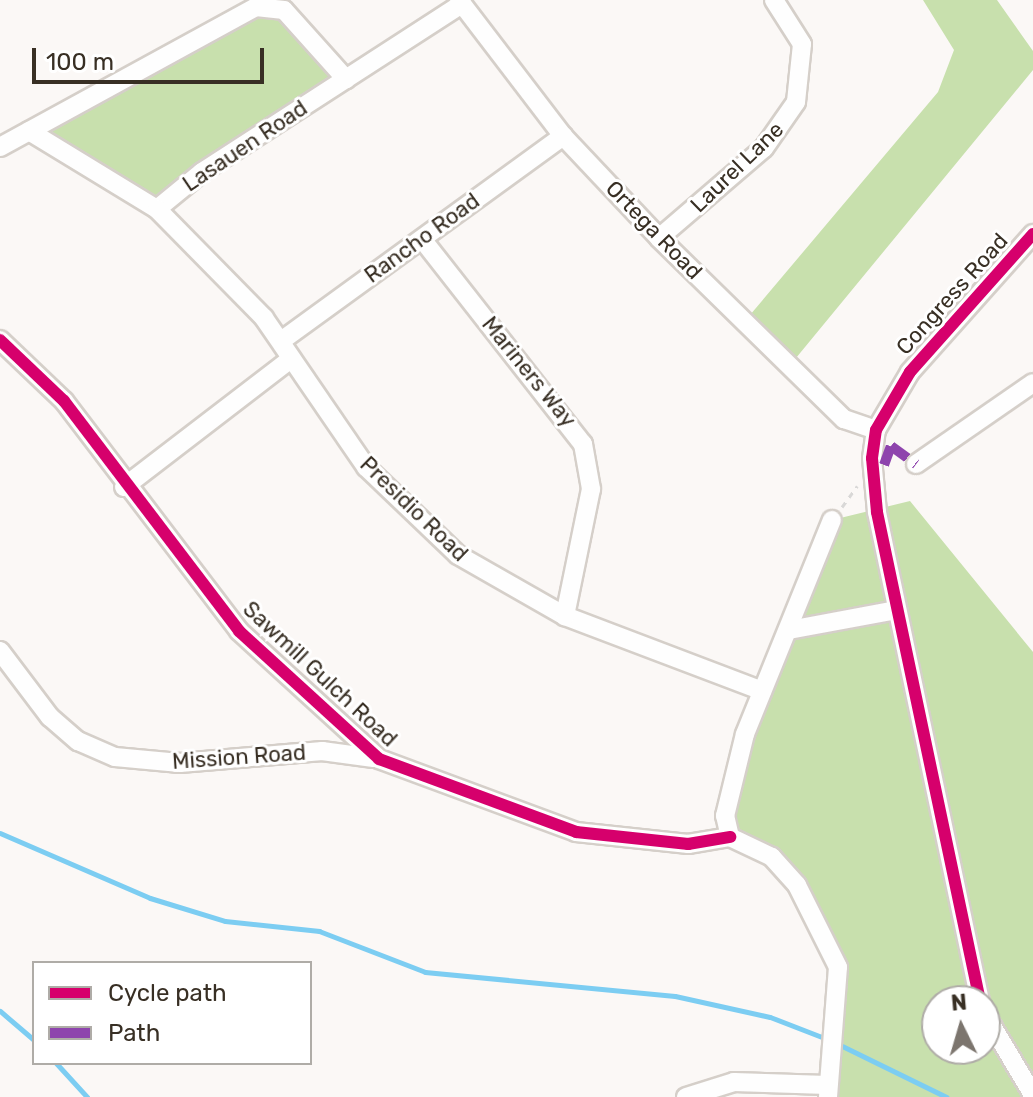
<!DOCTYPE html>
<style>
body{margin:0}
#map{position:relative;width:1033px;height:1097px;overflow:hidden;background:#fbf8f6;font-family:Rubik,sans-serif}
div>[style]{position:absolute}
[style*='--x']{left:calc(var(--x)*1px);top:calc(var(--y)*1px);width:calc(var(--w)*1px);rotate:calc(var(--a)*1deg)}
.forest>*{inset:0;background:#c8e0ad}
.stream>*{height:5px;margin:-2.5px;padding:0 2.5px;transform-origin:2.5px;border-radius:2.5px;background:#7ccdf2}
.path>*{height:3px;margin-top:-1.5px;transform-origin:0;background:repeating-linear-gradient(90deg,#d9d8d7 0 6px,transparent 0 12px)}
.roads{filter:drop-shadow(2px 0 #d5cfc9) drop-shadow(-2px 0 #d5cfc9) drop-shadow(0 2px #d5cfc9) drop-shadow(0 -2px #d5cfc9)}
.street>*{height:18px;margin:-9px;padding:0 9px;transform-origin:9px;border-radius:9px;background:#fefefe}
.quiet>*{height:10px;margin-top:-5px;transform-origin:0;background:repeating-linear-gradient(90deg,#8e44ad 0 20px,transparent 0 30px)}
.cycleway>*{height:12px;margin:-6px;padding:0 6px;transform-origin:6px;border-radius:6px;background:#d6006c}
span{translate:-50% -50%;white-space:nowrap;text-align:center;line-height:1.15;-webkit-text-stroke:6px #fff;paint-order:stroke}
.street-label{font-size:22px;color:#382f24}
.legend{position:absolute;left:32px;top:961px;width:280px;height:104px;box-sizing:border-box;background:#fff;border:2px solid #afaca7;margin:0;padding:10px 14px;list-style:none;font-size:24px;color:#382f24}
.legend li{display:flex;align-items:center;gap:16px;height:40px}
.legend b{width:40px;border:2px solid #afaca7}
.north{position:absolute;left:921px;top:985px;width:80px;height:80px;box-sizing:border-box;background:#fff;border:2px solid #afaca7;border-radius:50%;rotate:355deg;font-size:22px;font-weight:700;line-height:32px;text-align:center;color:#382f24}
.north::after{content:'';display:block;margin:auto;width:28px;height:36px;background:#7c756e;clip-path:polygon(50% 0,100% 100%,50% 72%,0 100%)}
.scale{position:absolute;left:32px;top:48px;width:232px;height:36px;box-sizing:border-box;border:4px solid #382f24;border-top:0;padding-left:10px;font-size:24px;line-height:28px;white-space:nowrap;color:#382f24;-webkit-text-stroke:6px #fff;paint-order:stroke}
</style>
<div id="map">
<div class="forest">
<i style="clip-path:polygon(923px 0,997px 0,1033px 51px,1033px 70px,796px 358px,750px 315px,938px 92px,954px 50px)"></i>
<i style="clip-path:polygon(261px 13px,281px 16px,334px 77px,175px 187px,151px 198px,50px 136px,51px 128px)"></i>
<i style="clip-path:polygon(evenodd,910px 501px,1033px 652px,1033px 1097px,828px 1097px,840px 983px,797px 885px,743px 844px,725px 816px,729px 785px,832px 520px,910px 501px,937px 1001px,985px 1001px,985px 1049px,937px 1049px,937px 1001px)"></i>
</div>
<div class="stream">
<i style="--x:0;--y:833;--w:163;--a:23.4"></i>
<i style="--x:150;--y:898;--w:78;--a:17"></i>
<i style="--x:225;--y:921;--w:95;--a:6.1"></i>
<i style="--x:319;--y:931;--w:114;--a:21.1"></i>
<i style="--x:425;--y:972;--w:251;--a:5.5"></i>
<i style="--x:675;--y:996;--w:97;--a:12.5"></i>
<i style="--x:770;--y:1017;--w:61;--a:21.1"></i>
<i style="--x:0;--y:1011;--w:45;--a:40.5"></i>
<i style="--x:836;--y:1043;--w:123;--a:26.1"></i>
<i style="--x:56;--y:1063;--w:46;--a:47.6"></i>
</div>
<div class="path">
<i style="--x:842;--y:507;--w:26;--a:-54"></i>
</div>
<div class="roads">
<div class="street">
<i style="--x:459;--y:0;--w:171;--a:52.6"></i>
<i style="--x:563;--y:136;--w:140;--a:46.7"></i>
<i style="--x:659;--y:238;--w:259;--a:44.4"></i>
<i style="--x:844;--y:419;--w:34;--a:19"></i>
<i style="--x:29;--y:131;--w:150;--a:31.4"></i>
<i style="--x:157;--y:209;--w:58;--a:-39.4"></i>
<i style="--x:202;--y:172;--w:310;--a:-32.9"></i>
<i style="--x:0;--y:147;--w:292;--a:-28.7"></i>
<i style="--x:256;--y:7;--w:28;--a:6"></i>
<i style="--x:284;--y:10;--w:93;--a:48.1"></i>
<i style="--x:157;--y:209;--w:153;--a:45.5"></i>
<i style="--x:264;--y:318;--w:181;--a:55.6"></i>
<i style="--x:366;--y:467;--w:127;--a:43.7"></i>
<i style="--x:458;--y:555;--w:123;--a:29.7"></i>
<i style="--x:565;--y:616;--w:211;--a:20.8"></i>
<i style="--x:659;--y:238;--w:138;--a:-40.6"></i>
<i style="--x:764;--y:148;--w:56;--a:-55.2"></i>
<i style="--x:796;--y:102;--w:58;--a:-84.1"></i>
<i style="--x:802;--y:44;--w:52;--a:-122.5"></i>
<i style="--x:422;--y:239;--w:261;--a:51.9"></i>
<i style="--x:583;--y:444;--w:46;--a:79.9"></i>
<i style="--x:591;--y:489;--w:130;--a:101.6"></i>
<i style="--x:0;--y:340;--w:88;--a:43.6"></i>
<i style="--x:64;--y:401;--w:289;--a:52.7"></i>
<i style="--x:239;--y:631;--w:190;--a:42.4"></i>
<i style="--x:379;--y:759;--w:210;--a:20.3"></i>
<i style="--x:576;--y:832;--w:113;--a:6.1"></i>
<i style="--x:688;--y:844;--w:43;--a:-9.5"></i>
<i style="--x:281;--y:341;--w:349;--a:-36"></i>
<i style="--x:916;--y:464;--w:142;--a:-34.7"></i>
<i style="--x:124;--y:487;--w:210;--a:-37.5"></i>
<i style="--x:789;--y:630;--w:110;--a:-10.5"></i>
<i style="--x:0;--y:651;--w:83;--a:52.9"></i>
<i style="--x:50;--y:717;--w:37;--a:41"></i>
<i style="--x:78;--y:741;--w:40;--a:23.4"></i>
<i style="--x:115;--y:757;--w:65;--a:5.3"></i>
<i style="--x:180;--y:763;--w:143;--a:-4.8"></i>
<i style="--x:322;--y:751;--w:52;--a:7.7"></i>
<i style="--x:980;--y:1001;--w:500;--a:-101.9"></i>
<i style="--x:877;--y:512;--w:54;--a:-95.3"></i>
<i style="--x:872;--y:458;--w:28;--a:-82"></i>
<i style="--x:876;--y:430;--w:67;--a:-59.6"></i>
<i style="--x:910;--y:372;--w:185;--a:-48.3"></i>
<i style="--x:985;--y:1014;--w:94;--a:59.3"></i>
<i style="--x:686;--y:1097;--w:50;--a:-17.4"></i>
<i style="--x:734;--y:1082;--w:93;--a:1.8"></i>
<i style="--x:828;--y:1097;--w:130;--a:-85.6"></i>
<i style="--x:838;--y:967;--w:92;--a:-116.6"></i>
<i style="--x:797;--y:885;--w:38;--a:-132"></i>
<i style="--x:772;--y:857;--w:47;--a:-154.5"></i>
<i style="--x:730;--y:837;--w:22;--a:-103"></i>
<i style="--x:725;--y:816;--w:84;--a:-76.3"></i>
<i style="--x:745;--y:734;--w:231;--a:-67.9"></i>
</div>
</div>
<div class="quiet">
<i style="--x:884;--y:465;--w:20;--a:-70"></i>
<i style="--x:891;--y:446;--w:31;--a:36"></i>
</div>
<div class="cycleway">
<i style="--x:0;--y:340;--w:88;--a:43.6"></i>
<i style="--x:64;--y:401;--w:289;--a:52.7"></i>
<i style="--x:239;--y:631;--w:190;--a:42.4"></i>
<i style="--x:379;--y:759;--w:210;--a:20.3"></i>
<i style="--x:576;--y:832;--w:113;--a:6.1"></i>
<i style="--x:688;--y:844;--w:43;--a:-9.5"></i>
<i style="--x:980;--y:1001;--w:500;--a:-101.9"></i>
<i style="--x:877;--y:512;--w:54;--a:-95.3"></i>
<i style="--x:872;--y:458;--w:28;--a:-82"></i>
<i style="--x:876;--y:430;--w:67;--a:-59.6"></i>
<i style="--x:910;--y:372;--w:185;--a:-48.3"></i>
</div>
<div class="street-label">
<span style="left:245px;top:146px;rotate:-34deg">Lasauen Road</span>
<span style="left:737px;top:167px;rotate:-44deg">Laurel Lane</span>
<span style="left:654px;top:230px;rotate:46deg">Ortega Road</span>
<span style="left:422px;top:238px;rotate:-36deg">Rancho Road</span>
<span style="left:952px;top:294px;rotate:-48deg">Congress Road</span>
<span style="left:529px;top:372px;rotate:51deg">Mariners Way</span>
<span style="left:414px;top:509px;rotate:44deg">Presidio Road</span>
<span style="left:320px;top:674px;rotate:43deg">Sawmill Gulch Road</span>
<span style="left:239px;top:757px;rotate:-4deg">Mission Road</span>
</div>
<ul class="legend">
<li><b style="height:10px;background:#d6006c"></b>Cycle path</li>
<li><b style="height:10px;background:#8e44ad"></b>Path</li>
</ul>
<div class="north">N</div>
<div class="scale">100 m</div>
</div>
